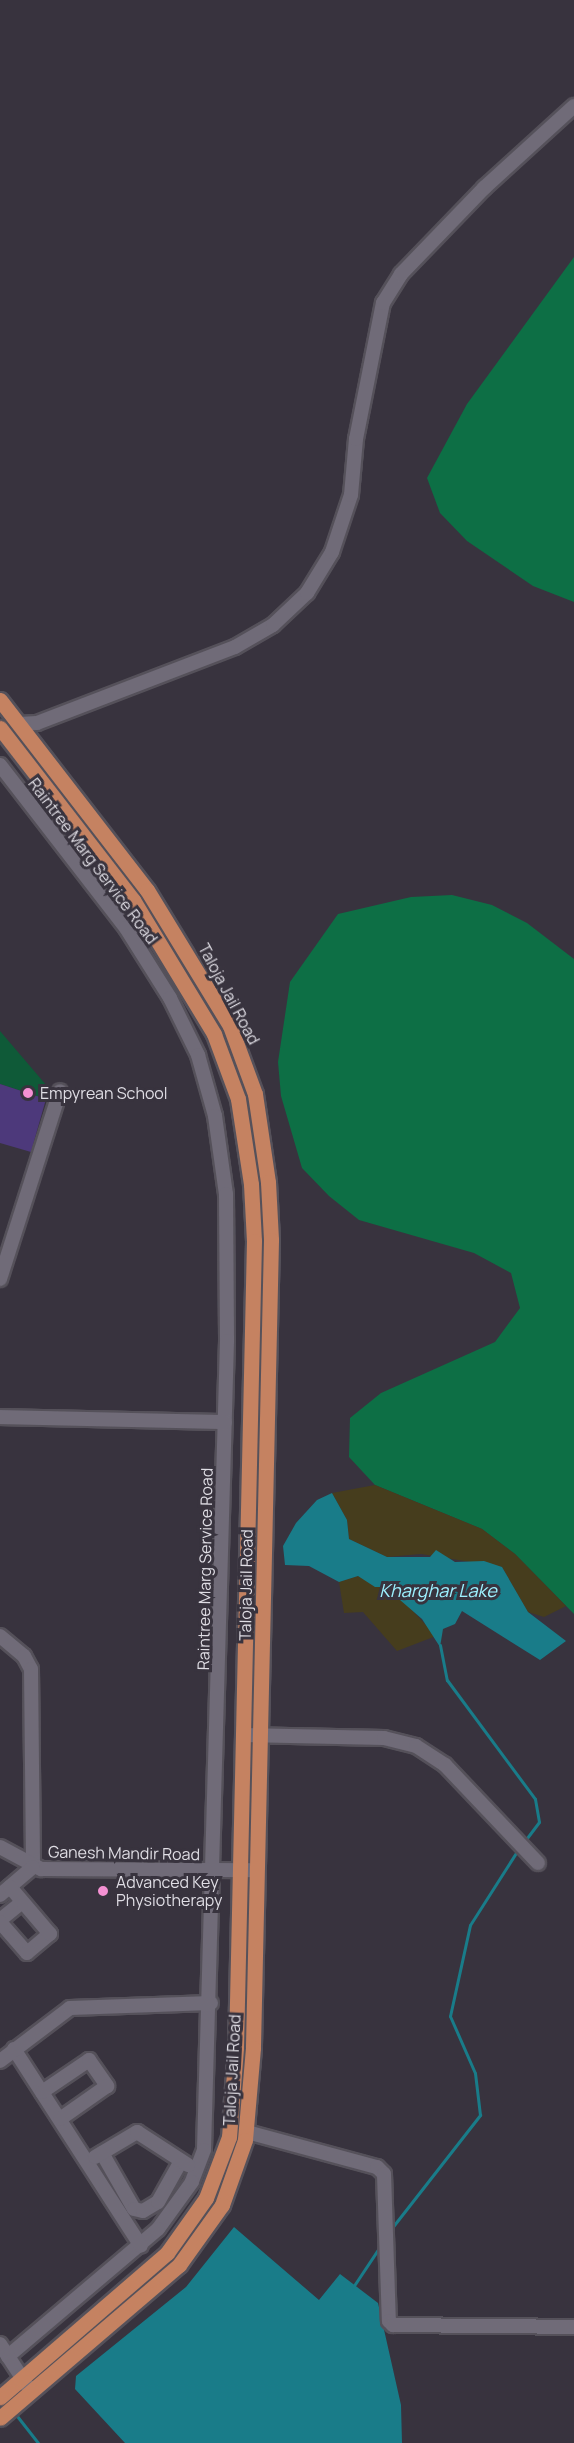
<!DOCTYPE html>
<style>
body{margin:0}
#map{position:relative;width:574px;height:2443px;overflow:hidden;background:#38333e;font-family:Manrope,sans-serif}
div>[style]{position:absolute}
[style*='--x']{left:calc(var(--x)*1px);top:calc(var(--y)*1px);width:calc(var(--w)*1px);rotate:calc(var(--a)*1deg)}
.green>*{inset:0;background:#0f5a38}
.forest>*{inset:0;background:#0d6f45}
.sand>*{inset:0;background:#463d1d}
.water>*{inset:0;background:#197c89}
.stream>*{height:3px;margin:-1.5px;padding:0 1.5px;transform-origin:1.5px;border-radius:1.5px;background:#197c89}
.building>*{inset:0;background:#4d397b}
.roads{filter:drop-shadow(2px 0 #55515a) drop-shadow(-2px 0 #55515a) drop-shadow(0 2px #55515a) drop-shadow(0 -2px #55515a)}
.minor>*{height:14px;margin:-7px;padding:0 7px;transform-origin:7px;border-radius:7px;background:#706b78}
.major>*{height:15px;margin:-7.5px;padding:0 7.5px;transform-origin:7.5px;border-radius:7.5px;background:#c58261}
.dots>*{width:16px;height:16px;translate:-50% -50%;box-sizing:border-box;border:3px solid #38333e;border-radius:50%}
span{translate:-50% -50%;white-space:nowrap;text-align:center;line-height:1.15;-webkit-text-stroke:6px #38333e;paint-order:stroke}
.street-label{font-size:16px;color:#dfdde4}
.poi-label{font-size:16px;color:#dfdde4}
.left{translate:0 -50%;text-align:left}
.water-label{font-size:18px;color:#9df1ff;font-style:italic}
</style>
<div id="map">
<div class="green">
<i style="clip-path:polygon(0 1031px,47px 1086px,46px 1099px,0 1084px)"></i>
</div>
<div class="forest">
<i style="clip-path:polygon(574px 257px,574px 602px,533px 586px,467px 541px,440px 513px,427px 478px,467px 404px)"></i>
<i style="clip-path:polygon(452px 895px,492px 905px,527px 923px,574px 959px,574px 1614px,515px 1554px,482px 1529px,375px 1485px,349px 1457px,350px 1418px,381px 1393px,495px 1342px,520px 1308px,511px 1273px,474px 1253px,359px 1220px,329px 1196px,302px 1168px,281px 1096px,278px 1062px,290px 982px,338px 914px,411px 897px)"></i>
</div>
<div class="sand">
<i style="clip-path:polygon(375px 1485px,482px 1529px,515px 1554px,566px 1606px,544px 1617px,528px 1612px,502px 1567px,421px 1554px,387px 1557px,349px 1539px,347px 1520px,332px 1493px)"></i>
<i style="clip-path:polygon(358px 1576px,398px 1595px,436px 1636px,397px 1651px,363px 1612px,344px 1613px,339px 1582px)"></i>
</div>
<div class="water">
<i style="clip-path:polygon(332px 1493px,347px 1520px,349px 1539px,387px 1557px,430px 1557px,436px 1550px,455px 1562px,484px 1561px,502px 1567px,528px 1612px,566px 1641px,540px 1660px,462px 1611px,455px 1624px,443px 1629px,440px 1647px,422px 1619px,385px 1587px,375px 1587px,358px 1576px,339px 1582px,309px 1566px,285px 1565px,283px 1546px,296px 1523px,317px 1500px)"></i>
<i style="clip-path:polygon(234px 2227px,319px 2300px,340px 2274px,378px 2303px,401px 2405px,402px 2443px,125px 2443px,75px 2389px,76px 2376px,186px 2287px)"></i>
</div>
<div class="stream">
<i style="--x:440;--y:1645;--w:36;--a:79"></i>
<i style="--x:447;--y:1680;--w:148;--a:53.5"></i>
<i style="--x:535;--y:1799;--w:23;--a:80"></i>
<i style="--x:539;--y:1822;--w:26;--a:127"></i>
<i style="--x:391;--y:2229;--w:145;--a:-52"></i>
<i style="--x:480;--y:2115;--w:42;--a:-96.8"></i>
<i style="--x:475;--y:2073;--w:62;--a:-113.7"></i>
<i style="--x:450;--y:2016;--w:93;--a:-77.6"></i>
<i style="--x:470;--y:1925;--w:91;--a:-57.5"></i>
<i style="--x:353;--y:2287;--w:50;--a:-56.3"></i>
<i style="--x:17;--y:2416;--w:34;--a:52"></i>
</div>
<div class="building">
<i style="clip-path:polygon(0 1084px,46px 1099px,31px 1152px,0 1143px)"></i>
</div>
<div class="roads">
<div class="minor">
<i style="--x:19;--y:724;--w:18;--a:-3"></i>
<i style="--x:37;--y:723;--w:212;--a:-21"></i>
<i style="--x:235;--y:647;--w:44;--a:-30.1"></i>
<i style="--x:273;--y:625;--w:47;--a:-43.3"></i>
<i style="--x:307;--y:593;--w:48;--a:-58.6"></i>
<i style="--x:332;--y:552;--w:60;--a:-71.6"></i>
<i style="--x:351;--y:495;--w:56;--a:-84.9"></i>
<i style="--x:356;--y:439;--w:139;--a:-78.8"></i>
<i style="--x:383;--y:303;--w:34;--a:-58"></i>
<i style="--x:401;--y:274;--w:120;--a:-46"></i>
<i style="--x:484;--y:188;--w:122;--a:-42.3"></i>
<i style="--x:0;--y:765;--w:206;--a:52.3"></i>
<i style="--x:126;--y:928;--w:83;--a:57.8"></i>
<i style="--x:170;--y:998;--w:64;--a:63.8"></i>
<i style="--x:198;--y:1055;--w:63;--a:74.4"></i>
<i style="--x:215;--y:1116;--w:79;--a:82"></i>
<i style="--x:226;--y:1194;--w:147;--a:89.6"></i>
<i style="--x:227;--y:1341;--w:809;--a:91.63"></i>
<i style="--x:204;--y:2150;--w:34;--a:111"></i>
<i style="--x:192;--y:2182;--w:58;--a:125.9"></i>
<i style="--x:158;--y:2229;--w:197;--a:139.7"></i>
<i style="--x:0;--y:1279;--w:197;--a:-72.3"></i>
<i style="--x:0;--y:1417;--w:225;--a:1.3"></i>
<i style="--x:0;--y:1636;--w:31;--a:40"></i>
<i style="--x:24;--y:1656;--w:15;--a:62"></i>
<i style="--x:31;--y:1669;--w:198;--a:89.4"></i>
<i style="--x:243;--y:1735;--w:141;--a:1.2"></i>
<i style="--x:384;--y:1738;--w:33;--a:14"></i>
<i style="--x:416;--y:1746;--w:35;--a:33"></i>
<i style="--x:445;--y:1765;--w:135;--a:46.5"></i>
<i style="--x:0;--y:1847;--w:47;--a:28.2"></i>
<i style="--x:41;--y:1869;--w:216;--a:0.3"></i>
<i style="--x:0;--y:1895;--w:43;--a:-40.3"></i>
<i style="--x:0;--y:1920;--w:28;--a:-39"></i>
<i style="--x:0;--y:1922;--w:41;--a:48.9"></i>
<i style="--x:27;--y:1953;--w:30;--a:-40"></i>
<i style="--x:50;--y:1934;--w:62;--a:-130.4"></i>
<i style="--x:14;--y:2049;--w:234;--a:57.2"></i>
<i style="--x:0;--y:2061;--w:88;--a:-37.1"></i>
<i style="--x:70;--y:2008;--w:141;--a:-2"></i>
<i style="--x:42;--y:2092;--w:57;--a:-34.2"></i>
<i style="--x:89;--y:2060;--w:32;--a:55"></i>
<i style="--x:107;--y:2086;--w:57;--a:144.9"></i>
<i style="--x:247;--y:2132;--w:135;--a:15.1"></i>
<i style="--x:377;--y:2167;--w:10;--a:45"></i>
<i style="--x:384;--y:2174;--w:147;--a:88.1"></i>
<i style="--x:389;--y:2321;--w:6;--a:45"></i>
<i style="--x:393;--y:2325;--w:181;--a:0.6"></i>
<i style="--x:102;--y:2153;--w:64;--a:60.3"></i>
<i style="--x:134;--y:2209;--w:9;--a:13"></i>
<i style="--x:143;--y:2211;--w:17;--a:-31"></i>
<i style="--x:158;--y:2202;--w:47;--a:-60.7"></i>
<i style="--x:95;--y:2157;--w:49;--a:-30.8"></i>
<i style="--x:137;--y:2132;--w:61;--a:32.9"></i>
<i style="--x:0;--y:2344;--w:51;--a:56.9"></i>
</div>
<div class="major">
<i style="--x:0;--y:700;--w:240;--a:52.3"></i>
<i style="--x:147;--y:890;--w:159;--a:58.6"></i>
<i style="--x:230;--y:1026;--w:72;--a:69.8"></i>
<i style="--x:255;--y:1094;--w:89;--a:81.6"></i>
<i style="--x:268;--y:1182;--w:58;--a:87"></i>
<i style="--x:271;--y:1240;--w:808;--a:91.28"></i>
<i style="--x:253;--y:2048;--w:92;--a:95"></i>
<i style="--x:245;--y:2140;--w:69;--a:109.5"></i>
<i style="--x:222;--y:2205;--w:74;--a:125.6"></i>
<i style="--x:179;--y:2265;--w:235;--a:139.5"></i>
<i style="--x:0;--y:728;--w:217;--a:52.3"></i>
<i style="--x:133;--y:900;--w:157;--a:58.8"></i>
<i style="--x:214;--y:1034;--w:69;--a:69.7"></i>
<i style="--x:238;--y:1099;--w:86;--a:81.3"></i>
<i style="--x:251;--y:1184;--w:57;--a:87"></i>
<i style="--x:254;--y:1241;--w:807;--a:91.28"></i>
<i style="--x:236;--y:2048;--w:89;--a:94.5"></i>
<i style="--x:229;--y:2137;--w:65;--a:110.7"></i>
<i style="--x:206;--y:2198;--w:67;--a:125.3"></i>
<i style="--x:167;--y:2253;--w:221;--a:139.2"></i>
</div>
</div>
<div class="dots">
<i style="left:28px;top:1093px;background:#f491d3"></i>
<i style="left:103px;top:1891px;background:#f491d3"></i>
</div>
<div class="street-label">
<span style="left:93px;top:861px;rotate:53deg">Raintree Marg Service Road</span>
<span style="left:229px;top:994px;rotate:62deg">Taloja Jail Road</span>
<span style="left:205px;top:1569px;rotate:-89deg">Raintree Marg Service Road</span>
<span style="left:246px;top:1585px;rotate:-89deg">Taloja Jail Road</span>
<span style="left:124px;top:1853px;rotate:1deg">Ganesh Mandir Road</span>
<span style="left:232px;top:2070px;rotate:-87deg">Taloja Jail Road</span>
</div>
<div class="poi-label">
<span class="left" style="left:40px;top:1093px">Empyrean School</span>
<span class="left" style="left:116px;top:1891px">Advanced Key<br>Physiotherapy</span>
</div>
<div class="water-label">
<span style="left:438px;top:1590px">Kharghar Lake</span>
</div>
</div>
